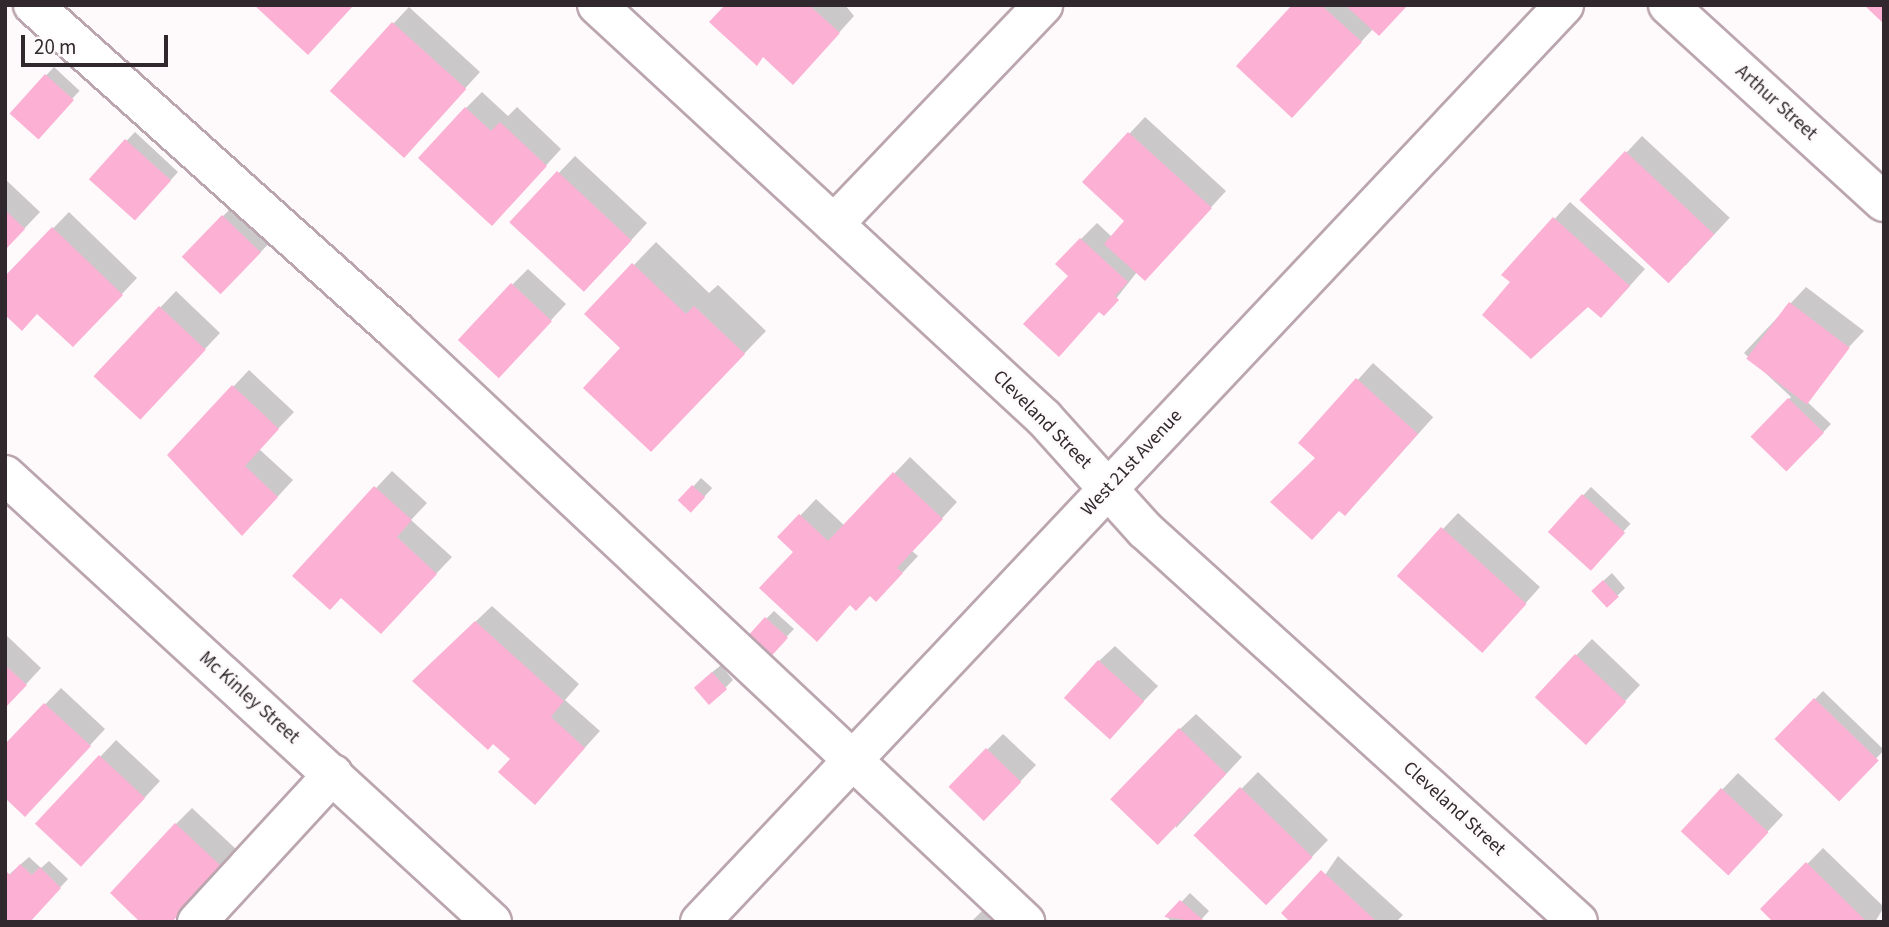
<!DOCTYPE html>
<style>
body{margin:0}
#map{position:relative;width:1889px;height:927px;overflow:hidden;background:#fefafc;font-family:"Source Sans 3",sans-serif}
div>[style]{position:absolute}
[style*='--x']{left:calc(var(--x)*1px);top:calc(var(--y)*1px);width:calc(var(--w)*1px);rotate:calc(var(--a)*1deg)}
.shadow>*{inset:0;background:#0003;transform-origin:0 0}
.building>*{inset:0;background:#fcb1d4;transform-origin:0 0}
.roads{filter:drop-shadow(2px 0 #bba6af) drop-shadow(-2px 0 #bba6af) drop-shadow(0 2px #bba6af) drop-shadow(0 -2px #bba6af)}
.minor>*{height:38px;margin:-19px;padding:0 19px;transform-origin:19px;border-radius:19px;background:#fff}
span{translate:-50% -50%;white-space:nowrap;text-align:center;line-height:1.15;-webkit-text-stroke:5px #fefafc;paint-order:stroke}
.street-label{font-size:19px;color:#30282c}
.frame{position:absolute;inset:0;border:7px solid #30282c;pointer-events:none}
.scale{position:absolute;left:21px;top:35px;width:147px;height:32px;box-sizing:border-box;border:4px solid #30282c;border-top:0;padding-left:9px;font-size:21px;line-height:24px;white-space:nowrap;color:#30282c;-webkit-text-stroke:5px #fefafc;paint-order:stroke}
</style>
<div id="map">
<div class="shadow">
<i style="clip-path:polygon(727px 5px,845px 5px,854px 16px,809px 66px)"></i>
<i style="clip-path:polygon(1295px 5px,1407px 5px,1373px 29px,1307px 100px)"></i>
<i style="clip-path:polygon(409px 7px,480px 72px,419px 139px,331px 90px)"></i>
<i style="left:54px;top:67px;width:35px;height:63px;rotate:43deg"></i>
<i style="clip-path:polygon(482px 92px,508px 116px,517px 107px,561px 149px,507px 208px,466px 108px)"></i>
<i style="clip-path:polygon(1145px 117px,1226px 191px,1160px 263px,1137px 272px,1104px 314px,1070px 276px,1081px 239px,1097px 223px,1112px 237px,1127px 221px,1084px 182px)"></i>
<i style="clip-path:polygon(135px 132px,178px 172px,142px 212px,90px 179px)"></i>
<i style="left:1642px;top:136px;width:120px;height:65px;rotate:43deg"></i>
<i style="clip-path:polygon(575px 156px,647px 223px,600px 274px,512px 222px)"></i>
<i style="clip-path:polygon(5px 179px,40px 212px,5px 249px)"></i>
<i style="clip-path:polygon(1570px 202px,1645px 269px,1617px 300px,1588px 304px,1504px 275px)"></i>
<i style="left:231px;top:208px;width:52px;height:67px;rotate:44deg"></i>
<i style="clip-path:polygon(69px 212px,137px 278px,89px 329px,38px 312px,5px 278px)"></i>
<i style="clip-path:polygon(656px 242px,709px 293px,718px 285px,766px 331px,673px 428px,622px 348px,587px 314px)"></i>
<i style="clip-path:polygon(528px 269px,566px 304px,514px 360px,512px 285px)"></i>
<i style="clip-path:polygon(1806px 287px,1864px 331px,1802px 397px,1831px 424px,1787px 470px,1753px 436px,1791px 397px,1744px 353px)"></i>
<i style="clip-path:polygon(176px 291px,220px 333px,155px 402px,95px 376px)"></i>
<i style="left:1373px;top:363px;width:81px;height:107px;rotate:42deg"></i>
<i style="clip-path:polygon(249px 370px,294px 412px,259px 449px,293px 480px,258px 518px,169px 455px)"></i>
<i style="clip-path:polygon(910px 457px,957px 502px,912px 551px,918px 556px,892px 584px,870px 594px,780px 537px,816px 499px,845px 526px)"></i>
<i style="clip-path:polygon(392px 471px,427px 503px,411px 520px,452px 557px,396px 616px,294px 576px)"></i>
<i style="left:701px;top:478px;width:15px;height:30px;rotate:42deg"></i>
<i style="left:1591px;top:487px;width:54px;height:61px;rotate:43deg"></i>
<i style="clip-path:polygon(1458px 513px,1540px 587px,1498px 634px,1443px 529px)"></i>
<i style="clip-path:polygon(1612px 573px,1625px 588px,1607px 606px,1601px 583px)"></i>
<i style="clip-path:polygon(492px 606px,579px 684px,565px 700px,600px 731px,550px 786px,430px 665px)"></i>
<i style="clip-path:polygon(774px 611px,794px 629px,771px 653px,766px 619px)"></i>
<i style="clip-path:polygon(5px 634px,41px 668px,5px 707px)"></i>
<i style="clip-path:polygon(1592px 639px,1640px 685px,1601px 727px,1536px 697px)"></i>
<i style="clip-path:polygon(1115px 646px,1158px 686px,1125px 721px,1099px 661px)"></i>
<i style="clip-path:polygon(721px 665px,733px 680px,725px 688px,704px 679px)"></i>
<i style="clip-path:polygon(61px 688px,105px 729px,41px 798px,5px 746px)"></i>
<i style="left:1823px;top:691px;width:85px;height:67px;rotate:44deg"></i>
<i style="clip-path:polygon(1196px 714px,1242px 757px,1176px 828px,1180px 729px)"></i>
<i style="clip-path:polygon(1003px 734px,1036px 765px,1000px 803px,987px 750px)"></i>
<i style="clip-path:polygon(116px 740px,160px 781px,97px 849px,37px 824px)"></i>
<i style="clip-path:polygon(1258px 772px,1328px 840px,1282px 888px,1196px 835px)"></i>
<i style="clip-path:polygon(1738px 773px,1783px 815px,1744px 857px,1683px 831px)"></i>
<i style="clip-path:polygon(192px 808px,237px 850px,171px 922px,176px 824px)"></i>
<i style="clip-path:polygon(1823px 848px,1884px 907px,1875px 922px,1776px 922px,1763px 909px)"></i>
<i style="clip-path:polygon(1338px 856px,1403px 915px,1396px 922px,1293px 922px)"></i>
<i style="clip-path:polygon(29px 857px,41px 868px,49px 861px,68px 879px,28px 922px,5px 878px)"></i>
<i style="clip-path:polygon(1190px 893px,1209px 911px,1199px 922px,1172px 922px,1167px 917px)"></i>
<i style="clip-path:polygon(982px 911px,993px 922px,971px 922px)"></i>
</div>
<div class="building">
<i style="clip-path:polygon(254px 5px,354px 5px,308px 55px)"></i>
<i style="clip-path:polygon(725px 5px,809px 5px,840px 33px,793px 85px,763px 57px,757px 66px,709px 22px)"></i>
<i style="clip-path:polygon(1292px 5px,1321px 5px,1362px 42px,1292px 118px,1236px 66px)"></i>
<i style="clip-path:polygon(1345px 5px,1408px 5px,1379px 36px)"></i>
<i style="clip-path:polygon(1864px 5px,1884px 5px,1884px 24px)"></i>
<i style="left:392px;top:22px;width:100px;height:93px;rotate:42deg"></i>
<i style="left:45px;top:74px;width:39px;height:53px;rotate:42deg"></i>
<i style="clip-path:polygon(465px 107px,491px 131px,500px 122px,547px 166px,492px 226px,418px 158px)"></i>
<i style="clip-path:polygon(1128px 132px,1212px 208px,1145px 281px,1104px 244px,1124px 221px,1082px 182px)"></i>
<i style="left:125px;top:139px;width:62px;height:54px;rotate:42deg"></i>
<i style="left:1625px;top:151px;width:122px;height:67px;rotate:43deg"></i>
<i style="left:557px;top:171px;width:102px;height:70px;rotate:43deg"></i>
<i style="clip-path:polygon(5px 210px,25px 229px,5px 250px)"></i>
<i style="left:222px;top:215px;width:54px;height:58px;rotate:44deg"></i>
<i style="clip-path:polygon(1553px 217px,1630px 286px,1601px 318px,1588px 307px,1531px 359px,1482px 315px,1510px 282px,1501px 275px)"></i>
<i style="clip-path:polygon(52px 227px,123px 295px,73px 347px,37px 314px,22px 331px,5px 315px,5px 276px)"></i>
<i style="clip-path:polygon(1080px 238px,1128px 282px,1115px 296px,1119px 300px,1104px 316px,1099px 312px,1059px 357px,1023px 324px,1068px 276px,1055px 264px)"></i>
<i style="clip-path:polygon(632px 263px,686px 314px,694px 306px,745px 354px,651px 452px,583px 388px,620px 348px,584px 314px)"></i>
<i style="left:511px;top:283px;width:56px;height:78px;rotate:43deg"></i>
<i style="left:1789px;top:302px;width:76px;height:71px;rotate:37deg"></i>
<i style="left:159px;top:306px;width:64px;height:96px;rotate:43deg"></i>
<i style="clip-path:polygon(1356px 378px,1418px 434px,1345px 516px,1339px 511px,1312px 540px,1270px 502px,1315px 458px,1298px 443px)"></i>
<i style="clip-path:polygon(232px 385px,279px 429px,245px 466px,278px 497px,242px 536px,167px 455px)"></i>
<i style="left:1788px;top:398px;width:50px;height:54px;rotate:44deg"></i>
<i style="clip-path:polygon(893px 472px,943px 519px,897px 568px,903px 573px,876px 602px,870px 596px,856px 611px,850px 605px,817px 642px,759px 588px,793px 552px,777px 537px,799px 514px,828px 541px)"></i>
<i style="left:692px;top:485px;width:18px;height:21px;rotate:43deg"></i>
<i style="clip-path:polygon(374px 486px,412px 520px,397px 537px,437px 574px,381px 634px,341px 598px,330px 610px,292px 576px)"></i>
<i style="left:1582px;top:494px;width:58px;height:51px;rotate:42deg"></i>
<i style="left:1441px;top:527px;width:115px;height:66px;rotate:42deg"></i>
<i style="left:1603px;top:580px;width:23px;height:16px;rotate:47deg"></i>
<i style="left:765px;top:617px;width:31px;height:24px;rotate:42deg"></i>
<i style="clip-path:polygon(475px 621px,564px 701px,551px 717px,585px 748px,535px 805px,498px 772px,510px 759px,493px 744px,488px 750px,412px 681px)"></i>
<i style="left:1575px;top:654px;width:70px;height:59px;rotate:43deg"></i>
<i style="left:1098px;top:660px;width:62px;height:51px;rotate:42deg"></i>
<i style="clip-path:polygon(5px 665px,27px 685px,5px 708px)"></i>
<i style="left:712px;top:672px;width:23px;height:24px;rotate:49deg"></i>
<i style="left:1814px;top:698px;width:90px;height:57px;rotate:44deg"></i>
<i style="clip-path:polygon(44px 703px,91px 746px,25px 817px,5px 798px,5px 744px)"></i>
<i style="left:1179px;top:728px;width:66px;height:99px;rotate:44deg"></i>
<i style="left:986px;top:748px;width:49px;height:54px;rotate:44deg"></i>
<i style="left:99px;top:755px;width:63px;height:94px;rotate:43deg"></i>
<i style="left:1240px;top:787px;width:101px;height:67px;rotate:44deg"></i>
<i style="left:1721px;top:788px;width:65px;height:59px;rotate:43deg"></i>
<i style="clip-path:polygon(175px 823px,222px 867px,172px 922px,140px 922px,110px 893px)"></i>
<i style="clip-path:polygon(1806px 862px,1867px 922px,1773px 922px,1760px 909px)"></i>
<i style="clip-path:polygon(20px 864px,32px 875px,40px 867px,61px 888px,30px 922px,5px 922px,5px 870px,10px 875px)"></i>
<i style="clip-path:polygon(1321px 870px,1377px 922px,1290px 922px,1281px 913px)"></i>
<i style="clip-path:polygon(1180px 900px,1203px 920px,1201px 922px,1164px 917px)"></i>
</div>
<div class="roads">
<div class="minor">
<i style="--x:33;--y:5;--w:486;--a:41.9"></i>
<i style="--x:395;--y:330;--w:865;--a:43.22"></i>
<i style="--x:597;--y:5;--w:609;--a:42.74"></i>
<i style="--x:1044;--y:418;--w:151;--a:48"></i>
<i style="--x:1145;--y:530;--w:584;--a:42.15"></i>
<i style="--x:1668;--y:5;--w:292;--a:42.4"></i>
<i style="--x:834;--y:224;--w:303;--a:-46.3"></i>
<i style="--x:5;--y:475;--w:661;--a:42.55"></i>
<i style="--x:197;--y:922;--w:201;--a:-47.4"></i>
<i style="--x:700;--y:922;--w:1260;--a:-46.7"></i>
</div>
</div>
<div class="street-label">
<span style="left:1776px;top:103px;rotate:42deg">Arthur Street</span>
<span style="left:1042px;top:420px;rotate:45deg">Cleveland Street</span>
<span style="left:1132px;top:463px;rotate:-47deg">West 21st Avenue</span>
<span style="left:249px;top:698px;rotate:42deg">Mc Kinley Street</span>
<span style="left:1454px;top:809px;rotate:42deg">Cleveland Street</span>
</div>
<div class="frame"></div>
<div class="scale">20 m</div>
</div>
